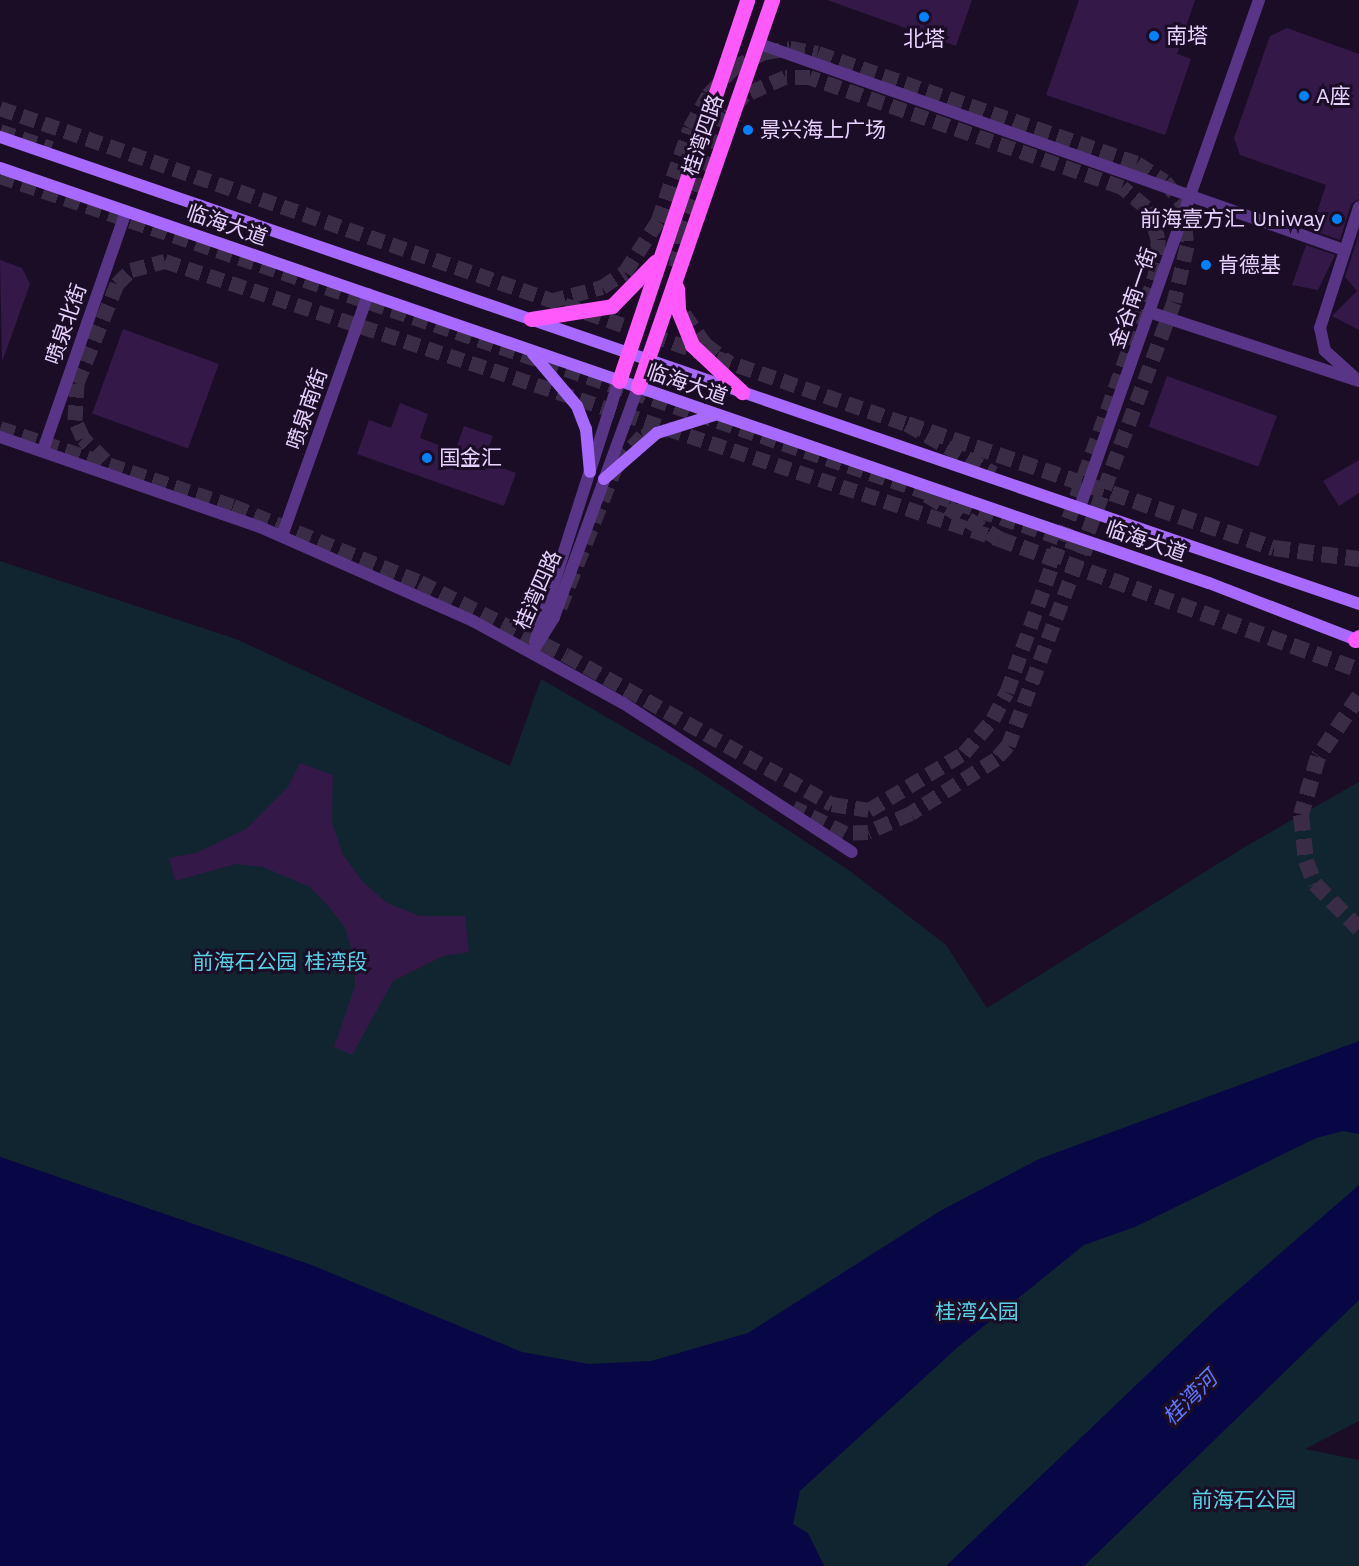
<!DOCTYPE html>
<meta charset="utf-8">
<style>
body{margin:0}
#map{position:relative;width:1359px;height:1566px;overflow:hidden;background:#1b0d26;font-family:"Work Sans","Noto Sans SC",sans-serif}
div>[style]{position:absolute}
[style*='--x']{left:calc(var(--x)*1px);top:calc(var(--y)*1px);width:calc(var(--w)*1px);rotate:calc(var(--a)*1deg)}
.green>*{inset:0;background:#102530}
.water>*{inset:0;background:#080745}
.building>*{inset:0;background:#341848;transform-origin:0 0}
.primary-tunnel>*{height:15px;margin-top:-7.5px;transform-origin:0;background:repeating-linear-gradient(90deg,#3a2b47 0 15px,transparent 0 23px)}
.trunk-tunnel>*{height:16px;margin-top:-8px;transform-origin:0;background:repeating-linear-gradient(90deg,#3a2b47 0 16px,transparent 0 24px)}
.minor>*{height:12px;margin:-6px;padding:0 6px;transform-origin:6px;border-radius:6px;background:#593588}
.tertiary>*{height:12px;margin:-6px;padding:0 6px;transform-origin:6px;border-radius:6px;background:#593588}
.secondary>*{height:12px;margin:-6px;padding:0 6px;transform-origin:6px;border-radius:6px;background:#a769ff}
.primary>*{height:15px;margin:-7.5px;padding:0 7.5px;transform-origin:7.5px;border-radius:7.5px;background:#ff59fc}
.dots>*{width:16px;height:16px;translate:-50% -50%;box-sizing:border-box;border:3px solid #1b0d26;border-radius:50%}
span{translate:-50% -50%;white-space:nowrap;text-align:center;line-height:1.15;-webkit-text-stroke:6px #1b0d26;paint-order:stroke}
.poi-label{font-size:21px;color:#e9d2ff}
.left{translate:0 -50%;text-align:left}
.right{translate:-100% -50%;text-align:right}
.street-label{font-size:21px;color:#e9d2ff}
.park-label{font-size:21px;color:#56d3e7}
.water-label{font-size:22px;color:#6077ff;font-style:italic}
</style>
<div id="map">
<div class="green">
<i style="clip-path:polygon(0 561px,236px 639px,510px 766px,541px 679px,694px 768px,850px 871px,946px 945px,987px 1008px,1248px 845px,1359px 782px,1359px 1421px,1305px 1449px,1359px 1460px,1359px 1566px,824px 1566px,807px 1533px,793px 1524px,314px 1266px,0 1157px)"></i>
</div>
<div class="water">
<i style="clip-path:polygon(1359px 1041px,1359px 1134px,1343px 1131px,1316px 1138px,1135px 1227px,1084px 1245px,958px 1347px,800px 1491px,793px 1524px,808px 1533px,824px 1566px,0 1566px,0 1157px,314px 1266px,522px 1352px,589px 1364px,651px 1361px,748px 1333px,940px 1211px,1039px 1159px)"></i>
<i style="clip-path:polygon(1359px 1185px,1359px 1300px,1084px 1566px,946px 1566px,1215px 1310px)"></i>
</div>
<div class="building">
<i style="clip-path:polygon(827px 0,972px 0,956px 46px)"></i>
<i style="clip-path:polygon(1079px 0,1195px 0,1177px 54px,1191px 59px,1165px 135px,1046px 95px)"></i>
<i style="clip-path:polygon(1287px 28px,1359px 54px,1359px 199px,1351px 204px,1340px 240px,1311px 230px,1326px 185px,1240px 155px,1234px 138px,1270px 36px)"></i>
<i style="clip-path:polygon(1359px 234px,1359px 330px,1332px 316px,1357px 291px,1345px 277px)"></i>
<i style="clip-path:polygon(1306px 245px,1335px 255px,1318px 290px,1292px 285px)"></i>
<i style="clip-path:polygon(0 260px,22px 268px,30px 284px,2px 362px)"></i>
<i style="left:123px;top:329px;width:102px;height:90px;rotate:20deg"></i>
<i style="left:1167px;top:376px;width:117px;height:54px;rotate:20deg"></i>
<i style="clip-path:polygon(400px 403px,428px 414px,420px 438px,455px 451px,464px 426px,493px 436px,484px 461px,516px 473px,504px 506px,357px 454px,369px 420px,391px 428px)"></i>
<i style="clip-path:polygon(1359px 460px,1359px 493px,1339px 506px,1323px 481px)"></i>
<i style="clip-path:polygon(300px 763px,333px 775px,332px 822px,343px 855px,363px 882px,387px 903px,420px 916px,465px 916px,469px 952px,443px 956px,393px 981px,352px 1055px,334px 1047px,355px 986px,354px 957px,344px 926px,328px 906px,310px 887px,263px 867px,236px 864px,175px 881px,169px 858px,196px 853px,246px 829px,288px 787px)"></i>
</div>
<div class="primary-tunnel">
<i style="--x:0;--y:108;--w:960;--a:19.21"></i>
<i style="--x:907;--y:424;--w:100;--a:29.4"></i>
<i style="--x:0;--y:131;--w:54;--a:18.4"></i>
<i style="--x:0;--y:176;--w:1155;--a:18.84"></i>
<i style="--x:550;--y:301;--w:54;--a:-15.1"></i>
<i style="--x:602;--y:287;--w:27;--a:-33"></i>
<i style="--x:625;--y:272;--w:61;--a:-57.1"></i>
<i style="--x:658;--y:221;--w:98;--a:-71"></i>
<i style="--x:690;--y:128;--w:38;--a:-61"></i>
<i style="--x:708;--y:95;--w:37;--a:-47"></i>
<i style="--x:733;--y:68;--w:36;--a:-27"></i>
<i style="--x:765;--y:52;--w:25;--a:-9"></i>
<i style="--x:790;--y:48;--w:28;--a:10"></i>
<i style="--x:818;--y:53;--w:337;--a:19"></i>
<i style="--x:1137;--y:163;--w:33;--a:33"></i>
<i style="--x:1165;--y:181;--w:28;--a:52"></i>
<i style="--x:1182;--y:203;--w:43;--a:83.4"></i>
<i style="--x:1187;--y:246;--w:57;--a:103.1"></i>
<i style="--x:1174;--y:302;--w:473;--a:110.5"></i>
<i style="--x:1008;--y:745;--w:18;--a:131"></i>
<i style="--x:996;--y:759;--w:101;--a:147.6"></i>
<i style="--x:911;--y:813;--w:47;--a:156.2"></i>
<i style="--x:868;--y:832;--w:23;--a:178"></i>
<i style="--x:845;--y:833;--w:58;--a:-153.4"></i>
<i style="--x:684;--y:314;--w:37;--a:55"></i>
<i style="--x:705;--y:344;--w:31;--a:37"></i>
<i style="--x:0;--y:428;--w:246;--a:18.5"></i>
<i style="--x:233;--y:506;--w:202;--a:22.1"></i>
<i style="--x:420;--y:582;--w:163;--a:26.6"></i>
<i style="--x:566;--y:655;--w:305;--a:29.3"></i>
<i style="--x:832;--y:804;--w:37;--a:9"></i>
<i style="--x:869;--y:810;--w:111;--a:-31"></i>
<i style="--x:964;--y:753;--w:45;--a:-49.5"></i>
<i style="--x:993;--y:719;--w:30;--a:-63"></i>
<i style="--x:1007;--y:692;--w:441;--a:-70.4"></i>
<i style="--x:1155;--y:277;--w:38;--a:-85"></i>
<i style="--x:1158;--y:239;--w:18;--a:-106"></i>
<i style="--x:1153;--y:222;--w:17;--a:-115"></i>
<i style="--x:1146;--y:207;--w:31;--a:-140"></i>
<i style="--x:1122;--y:187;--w:331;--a:-160.6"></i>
<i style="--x:810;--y:77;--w:25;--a:180"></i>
<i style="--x:785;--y:77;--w:45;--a:156.3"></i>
<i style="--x:744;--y:95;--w:25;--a:130"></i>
<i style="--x:728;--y:114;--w:124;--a:111.8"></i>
<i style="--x:682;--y:229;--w:46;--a:98.8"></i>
<i style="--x:105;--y:460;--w:31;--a:-135"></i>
<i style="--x:83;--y:438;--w:20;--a:-114"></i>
<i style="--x:75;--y:420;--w:37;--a:-87"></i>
<i style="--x:77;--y:383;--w:107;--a:-68"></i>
<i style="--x:117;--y:284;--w:20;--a:-45"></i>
<i style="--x:131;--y:270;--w:35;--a:-15"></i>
<i style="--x:165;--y:261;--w:879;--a:18.43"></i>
<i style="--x:560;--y:607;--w:155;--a:-68.4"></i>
<i style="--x:617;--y:463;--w:37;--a:-47"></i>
<i style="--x:642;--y:436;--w:24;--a:-12"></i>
</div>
<div class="trunk-tunnel">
<i style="--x:907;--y:424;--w:387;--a:18.7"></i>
<i style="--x:1274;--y:548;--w:86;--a:7.4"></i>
<i style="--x:927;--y:495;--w:84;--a:31.4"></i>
<i style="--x:999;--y:539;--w:383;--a:20"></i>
<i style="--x:1359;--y:696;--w:73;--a:123.9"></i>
<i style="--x:1318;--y:757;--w:60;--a:106.3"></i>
<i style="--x:1301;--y:815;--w:46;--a:83.8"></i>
<i style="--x:1306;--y:861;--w:25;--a:69"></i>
<i style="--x:1315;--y:884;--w:63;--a:45.6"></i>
</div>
<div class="minor">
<i style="--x:757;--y:43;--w:622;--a:19.42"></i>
<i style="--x:1149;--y:312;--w:221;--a:18.2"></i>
<i style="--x:1353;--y:376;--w:38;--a:-138"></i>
<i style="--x:1325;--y:351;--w:24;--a:-102"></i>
<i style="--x:1320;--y:328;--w:127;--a:-72.1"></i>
<i style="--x:0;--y:437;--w:275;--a:19.1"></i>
<i style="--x:260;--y:527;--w:233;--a:23.8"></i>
<i style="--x:473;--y:621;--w:171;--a:28.7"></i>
<i style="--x:623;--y:703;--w:273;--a:33.1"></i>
<i style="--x:43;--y:450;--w:253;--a:-70.8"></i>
<i style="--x:1080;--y:507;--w:538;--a:-70.55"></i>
<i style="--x:282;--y:536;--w:257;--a:-70.4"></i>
</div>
<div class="tertiary">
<i style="--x:535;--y:642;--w:274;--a:-72.2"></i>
<i style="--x:533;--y:651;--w:40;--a:-58"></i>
<i style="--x:554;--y:617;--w:245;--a:-69.9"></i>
</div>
<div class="secondary">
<i style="--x:0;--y:137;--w:1437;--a:18.96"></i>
<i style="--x:0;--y:168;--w:1278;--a:18.95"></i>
<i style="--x:1209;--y:583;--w:161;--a:21.1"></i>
<i style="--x:533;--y:354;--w:68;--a:49.8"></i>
<i style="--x:577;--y:406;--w:25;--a:69"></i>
<i style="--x:586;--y:429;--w:43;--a:84.7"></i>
<i style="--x:604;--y:479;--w:70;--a:-41"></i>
<i style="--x:657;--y:433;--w:60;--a:-17.5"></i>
</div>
<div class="primary">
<i style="--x:677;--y:288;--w:22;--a:87"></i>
<i style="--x:678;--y:310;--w:38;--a:68"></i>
<i style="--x:692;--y:345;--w:69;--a:43.2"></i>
<i style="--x:531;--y:319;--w:82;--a:-9.1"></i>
<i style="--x:612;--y:306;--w:62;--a:-45.7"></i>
<i style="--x:619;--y:381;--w:402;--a:-71.4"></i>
<i style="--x:638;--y:387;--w:410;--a:-70.9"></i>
<i style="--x:1355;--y:640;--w:5;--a:-37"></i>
</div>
<div class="dots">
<i style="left:924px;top:17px;background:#0081fd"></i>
<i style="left:1154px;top:36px;background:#0081fd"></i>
<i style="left:1304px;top:96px;background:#0081fd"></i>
<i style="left:748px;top:130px;background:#0081fd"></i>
<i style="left:1337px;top:219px;background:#0081fd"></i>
<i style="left:1206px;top:265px;background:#0081fd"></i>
<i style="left:427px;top:458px;background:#0081fd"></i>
</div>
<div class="poi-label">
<span class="left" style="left:1166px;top:36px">南塔</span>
<span style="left:924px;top:39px">北塔</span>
<span class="left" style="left:1316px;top:96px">A座</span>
<span class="left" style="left:760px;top:130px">景兴海上广场</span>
<span class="right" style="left:1325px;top:219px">前海壹方汇 Uniway</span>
<span class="left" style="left:1218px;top:265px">肯德基</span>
<span class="left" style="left:439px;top:458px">国金汇</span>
</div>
<div class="street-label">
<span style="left:703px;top:135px;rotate:-71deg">桂湾四路</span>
<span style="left:227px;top:225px;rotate:19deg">临海大道</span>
<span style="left:1133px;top:298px;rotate:-71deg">金谷南一街</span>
<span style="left:66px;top:324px;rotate:-71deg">喷泉北街</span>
<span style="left:687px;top:384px;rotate:19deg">临海大道</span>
<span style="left:307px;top:409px;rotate:-71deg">喷泉南街</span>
<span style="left:1146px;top:541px;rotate:19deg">临海大道</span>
<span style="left:538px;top:590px;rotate:-66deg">桂湾四路</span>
</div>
<div class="park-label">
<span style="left:280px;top:962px">前海石公园 桂湾段</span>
<span style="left:977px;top:1312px">桂湾公园</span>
<span style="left:1244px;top:1500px">前海石公园</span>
</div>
<div class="water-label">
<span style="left:1190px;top:1398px;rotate:-45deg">桂湾河</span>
</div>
</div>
